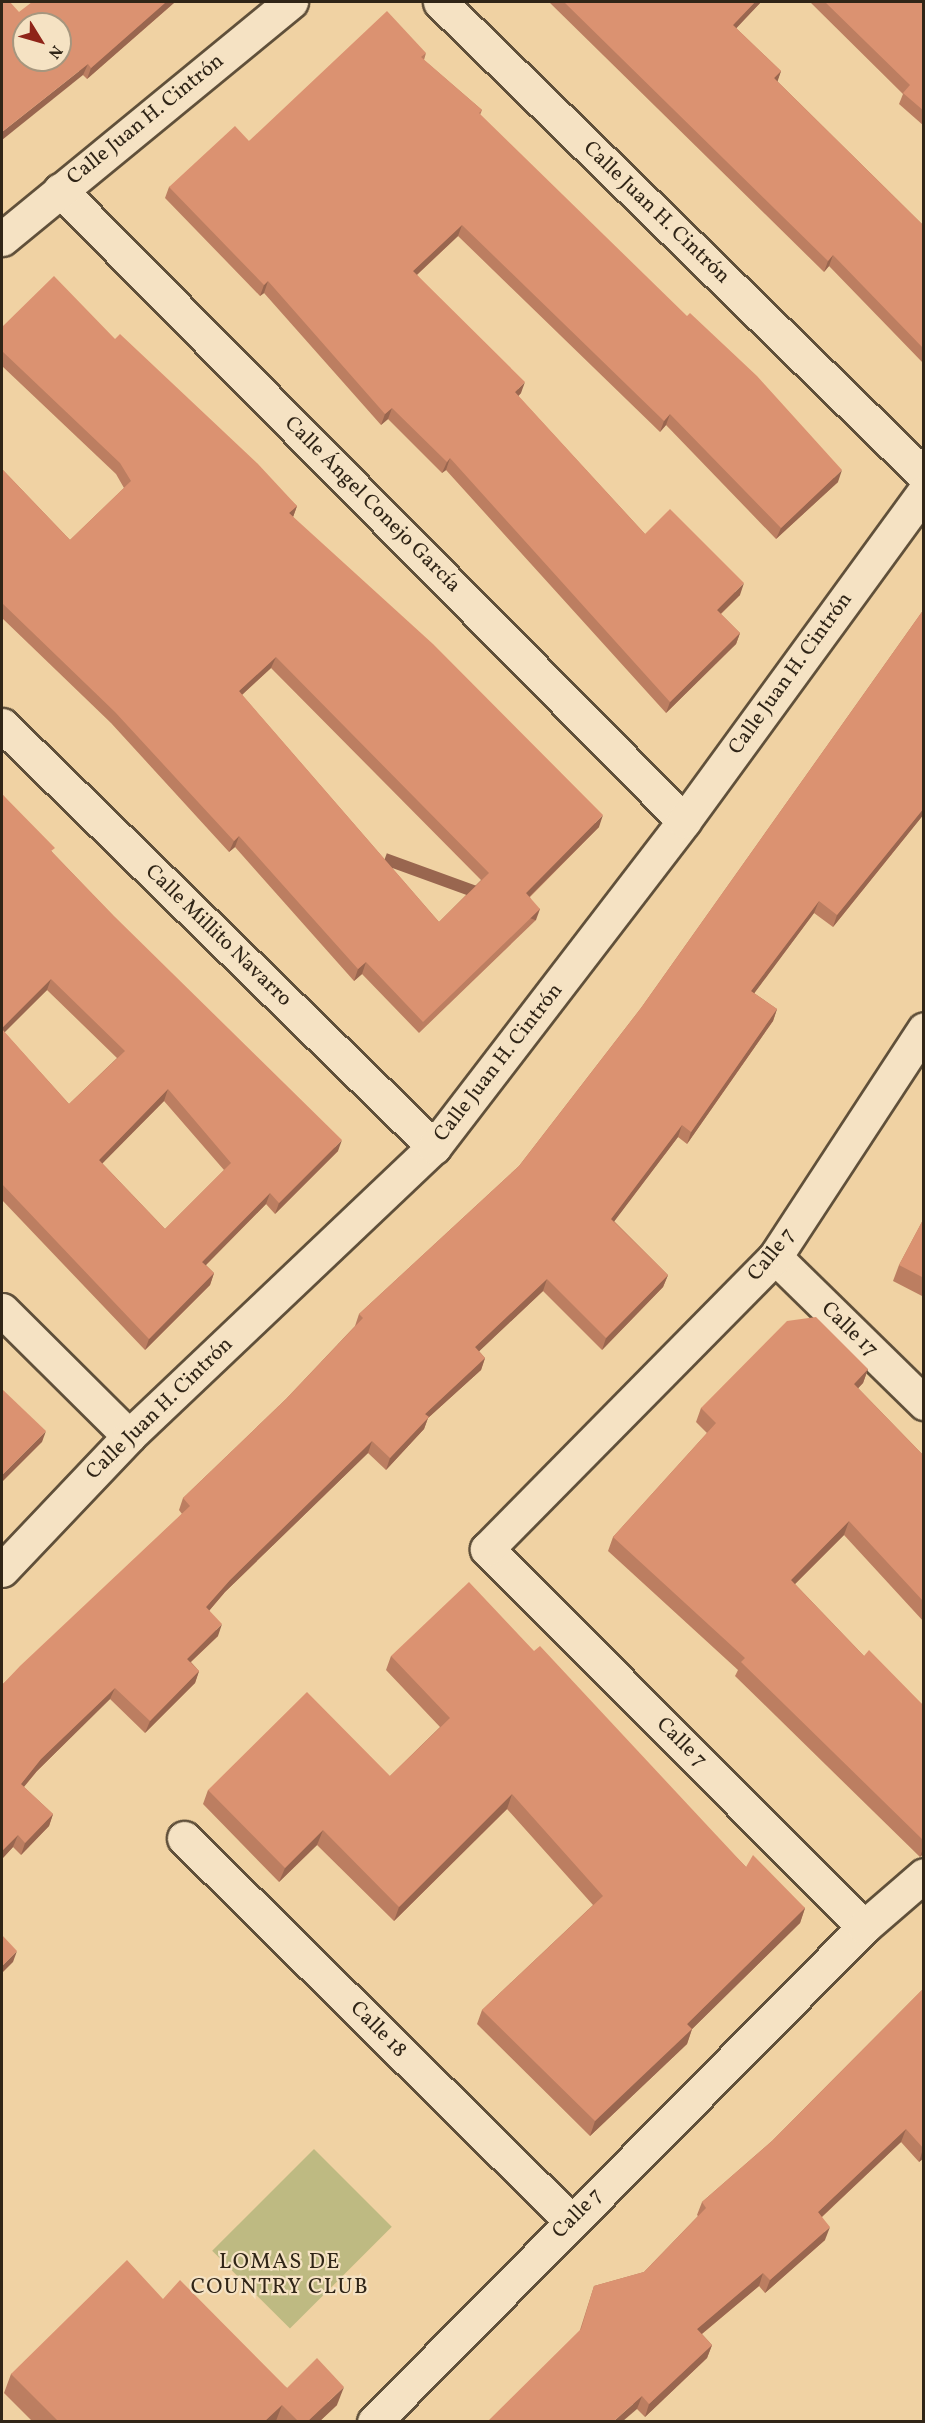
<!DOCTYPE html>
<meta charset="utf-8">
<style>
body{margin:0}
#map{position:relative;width:925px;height:2423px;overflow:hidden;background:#f0d2a3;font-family:Vollkorn,serif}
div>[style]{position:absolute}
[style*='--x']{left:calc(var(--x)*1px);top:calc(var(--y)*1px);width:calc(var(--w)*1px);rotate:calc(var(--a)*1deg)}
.green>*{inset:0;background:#beba82;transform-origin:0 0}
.roads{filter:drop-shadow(2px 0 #60503a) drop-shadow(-2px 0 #60503a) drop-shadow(0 2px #60503a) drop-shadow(0 -2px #60503a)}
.minor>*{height:33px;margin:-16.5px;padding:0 16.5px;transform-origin:16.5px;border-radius:16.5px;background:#f5e2c3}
.wall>*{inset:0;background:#bc7e61}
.shaded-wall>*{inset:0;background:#99664f;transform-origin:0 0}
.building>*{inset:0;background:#db9271}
span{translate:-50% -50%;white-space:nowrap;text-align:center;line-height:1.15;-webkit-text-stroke:4.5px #f5e2c3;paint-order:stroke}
.street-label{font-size:21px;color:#302517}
.neighbourhood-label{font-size:22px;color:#302517;letter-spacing:1.5px}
.frame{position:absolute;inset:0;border:3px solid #302517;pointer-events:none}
.north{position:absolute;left:12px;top:12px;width:60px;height:60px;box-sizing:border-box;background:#f5e2c3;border:2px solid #a6967e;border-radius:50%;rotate:127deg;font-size:16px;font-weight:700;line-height:24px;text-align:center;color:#302517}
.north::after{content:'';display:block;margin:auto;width:21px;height:27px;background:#8f2418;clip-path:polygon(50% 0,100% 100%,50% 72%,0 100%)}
</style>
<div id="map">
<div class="green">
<i style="left:314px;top:2149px;width:110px;height:144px;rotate:45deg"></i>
</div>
<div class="roads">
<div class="minor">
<i style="--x:440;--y:2;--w:677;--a:44.34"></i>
<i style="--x:60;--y:190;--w:887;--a:45.32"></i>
<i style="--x:2;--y:239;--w:374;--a:-39.4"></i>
<i style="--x:2;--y:725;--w:604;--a:44.33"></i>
<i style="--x:775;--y:1257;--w:209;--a:44.4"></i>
<i style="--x:2;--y:1310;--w:179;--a:44.8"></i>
<i style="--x:2;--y:1570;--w:185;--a:-46.5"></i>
<i style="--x:129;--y:1436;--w:420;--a:-43.5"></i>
<i style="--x:434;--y:1147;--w:411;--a:-52.5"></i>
<i style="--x:684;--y:821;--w:407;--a:-53.9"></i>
<i style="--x:184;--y:1838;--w:544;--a:44.7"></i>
<i style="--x:864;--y:1927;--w:534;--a:-134.92"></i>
<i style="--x:487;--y:1549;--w:410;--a:-45.4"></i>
<i style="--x:775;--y:1257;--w:272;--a:-56.8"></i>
<i style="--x:374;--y:2422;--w:697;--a:-45.29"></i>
<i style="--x:864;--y:1927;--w:79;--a:-40.9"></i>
</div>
</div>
<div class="wall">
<i style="clip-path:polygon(175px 2px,87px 79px,19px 12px)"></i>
<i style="clip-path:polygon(549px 2px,761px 2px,736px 28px,781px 71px,777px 81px,924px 226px,924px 364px,829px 266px,824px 272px)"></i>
<i style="clip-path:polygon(810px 2px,924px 2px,924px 126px,899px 104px,903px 94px)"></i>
<i style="clip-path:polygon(426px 53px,424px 60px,482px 110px,480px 115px,838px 482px,776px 539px,666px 425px,660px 432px,458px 236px,417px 275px,521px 393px,518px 396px,645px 534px,740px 595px,721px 614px,740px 633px,736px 644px,666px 713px,446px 470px,442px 473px,388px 419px,381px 425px,264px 293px,260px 296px,165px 198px,169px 187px,249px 141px)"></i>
<i style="clip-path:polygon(evenodd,2px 327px,115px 339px,297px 506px,293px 517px,599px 827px,530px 897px,536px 920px,419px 1033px,362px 974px,354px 981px,235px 847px,229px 852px,111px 723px,2px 618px,2px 469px,70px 540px,124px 488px,116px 474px,2px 366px,2px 327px,271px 668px,481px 880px,439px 922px,242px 695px,271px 668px)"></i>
<i style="clip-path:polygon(924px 609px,924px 814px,833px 927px,814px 913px,754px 993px,777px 1009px,773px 1021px,687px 1144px,678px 1137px,614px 1221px,668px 1275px,663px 1287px,602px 1350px,543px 1291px,479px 1351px,485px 1358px,481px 1370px,428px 1418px,424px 1429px,386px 1470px,368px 1453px,225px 1592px,209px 1611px,218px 1636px,191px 1662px,199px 1671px,195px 1683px,145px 1733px,110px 1699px,37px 1771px,24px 1787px,53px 1814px,49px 1826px,21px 1855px,13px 1847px,2px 1859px,2px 1685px,182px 1514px,179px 1510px,183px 1498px,286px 1399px,355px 1326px,359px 1314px,519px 1166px,641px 1008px)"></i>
<i style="clip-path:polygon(evenodd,2px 794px,53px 853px,338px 1151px,275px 1214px,266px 1204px,206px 1265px,214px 1273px,210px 1285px,145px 1350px,2px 1200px,2px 794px,47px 990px,117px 1058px,69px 1104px,4px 1032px,47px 990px,2px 794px,164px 1101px,224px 1170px,165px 1229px,102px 1163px,164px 1101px)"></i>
<i style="clip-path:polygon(924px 1218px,924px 1297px,893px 1281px,899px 1265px)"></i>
<i style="clip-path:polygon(868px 1369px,863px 1383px,858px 1388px,924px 1456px,924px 1622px,844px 1535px,795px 1584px,864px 1656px,924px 1706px,924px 1853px,920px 1857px,735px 1676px,738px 1670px,608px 1551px,613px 1537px,707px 1433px,696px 1422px,701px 1408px)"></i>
<i style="clip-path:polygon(534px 1651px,746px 1867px,805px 1908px,800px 1923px,692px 2029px,687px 2044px,590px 2136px,477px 2024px,482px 2010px,593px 1905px,507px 1809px,394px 1921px,317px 1845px,279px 1882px,203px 1804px,208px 1790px,390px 1776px,440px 1727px,386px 1670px,391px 1656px)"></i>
<i style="clip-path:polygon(924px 1988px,924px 2158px,919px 2162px,901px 2142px,822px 2217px,825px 2240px,765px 2293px,759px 2286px,702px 2334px,712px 2345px,707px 2358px,645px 2417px,637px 2409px,580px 2330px,594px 2286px,644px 2272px,698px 2216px,697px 2215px,702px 2202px,772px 2141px)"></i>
<i style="clip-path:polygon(163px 2299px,287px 2388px,337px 2405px,320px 2421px,32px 2421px,4px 2393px,11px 2374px)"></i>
</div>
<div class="shaded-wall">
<i style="clip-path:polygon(166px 2px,175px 2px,87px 79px,91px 68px)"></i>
<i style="clip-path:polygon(755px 2px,761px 2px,729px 36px,733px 25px)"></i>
<i style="clip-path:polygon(88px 64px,83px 75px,2px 140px,2px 132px)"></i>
<i style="clip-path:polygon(781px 71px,777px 83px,774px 78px)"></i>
<i style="clip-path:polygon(462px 225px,458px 236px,409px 282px,413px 271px)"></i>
<i style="clip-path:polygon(833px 255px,829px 266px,824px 272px,828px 261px)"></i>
<i style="clip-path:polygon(268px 281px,264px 293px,260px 296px,264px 285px)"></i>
<i style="clip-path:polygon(525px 382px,521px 393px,511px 404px,515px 392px)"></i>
<i style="clip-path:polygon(392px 408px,388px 419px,381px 425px,385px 414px)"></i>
<i style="clip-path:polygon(670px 414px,666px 425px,660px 432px,664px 421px)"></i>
<i style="clip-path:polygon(450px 458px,446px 470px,442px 473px,447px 462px)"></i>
<i style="clip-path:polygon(842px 470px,838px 482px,776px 539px,781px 528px)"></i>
<i style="clip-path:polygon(297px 506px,293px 517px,289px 513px)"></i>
<i style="clip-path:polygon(744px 583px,740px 595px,713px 621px,717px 610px)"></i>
<i style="clip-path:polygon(740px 633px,736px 644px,666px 713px,670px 702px)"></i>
<i style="clip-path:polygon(276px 657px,271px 668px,234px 702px,239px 691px)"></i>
<i style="clip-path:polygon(924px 808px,924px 814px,833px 927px,837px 915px)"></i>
<i style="clip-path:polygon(603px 815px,599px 827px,522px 904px,526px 893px)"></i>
<i style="clip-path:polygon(239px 836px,235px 847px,229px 852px,234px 841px)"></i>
<i style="clip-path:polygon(819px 901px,814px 913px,747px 1003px,751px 991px)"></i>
<i style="left:540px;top:909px;width:12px;height:163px;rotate:110deg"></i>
<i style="clip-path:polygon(366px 962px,362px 974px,354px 981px,358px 969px)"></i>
<i style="clip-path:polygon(51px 979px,47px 990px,2px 1035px,2px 1028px)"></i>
<i style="clip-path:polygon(777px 1009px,773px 1021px,687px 1144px,691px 1132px)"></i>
<i style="clip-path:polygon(168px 1089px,164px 1101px,95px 1171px,99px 1160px)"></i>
<i style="clip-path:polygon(682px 1125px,678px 1137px,607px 1231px,611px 1219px)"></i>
<i style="clip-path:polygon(342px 1140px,338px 1151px,275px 1214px,279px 1203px)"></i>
<i style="clip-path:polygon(270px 1193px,266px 1204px,198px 1273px,202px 1262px)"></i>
<i style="clip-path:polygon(214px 1273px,210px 1285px,145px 1350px,149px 1339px)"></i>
<i style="clip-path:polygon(668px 1275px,663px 1287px,602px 1350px,606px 1338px)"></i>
<i style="clip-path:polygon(547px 1279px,543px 1291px,471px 1359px,475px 1347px)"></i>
<i style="clip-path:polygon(485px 1358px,481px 1370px,428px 1418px,424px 1429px,386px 1470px,390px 1458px,425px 1414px)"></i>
<i style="clip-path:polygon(868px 1369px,863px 1383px,849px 1398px,854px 1384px)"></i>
<i style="clip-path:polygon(46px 1431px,42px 1442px,2px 1482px,2px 1475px)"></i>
<i style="clip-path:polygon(372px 1441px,368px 1453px,225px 1592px,202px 1619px,206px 1607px,230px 1580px)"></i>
<i style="clip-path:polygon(849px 1521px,844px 1535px,785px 1594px,791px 1580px)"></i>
<i style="clip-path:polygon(222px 1624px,218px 1636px,182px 1670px,187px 1659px)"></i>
<i style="clip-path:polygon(199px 1671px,195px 1683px,145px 1733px,150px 1721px)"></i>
<i style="clip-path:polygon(115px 1688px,110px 1699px,37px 1771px,16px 1796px,21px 1784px,41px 1759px)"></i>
<i style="clip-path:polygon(512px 1794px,507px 1809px,394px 1921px,399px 1907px)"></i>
<i style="clip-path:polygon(53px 1814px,49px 1826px,21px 1855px,25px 1843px)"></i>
<i style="clip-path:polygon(323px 1830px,317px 1845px,279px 1882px,285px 1868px)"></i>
<i style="clip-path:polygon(18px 1835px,13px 1847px,2px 1859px,2px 1851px)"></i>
<i style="clip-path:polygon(924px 1846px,924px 1853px,920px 1857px)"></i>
<i style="clip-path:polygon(805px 1908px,800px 1923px,686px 2035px,692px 2029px,687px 2044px,590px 2136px,595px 2121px,687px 2024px)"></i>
<i style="clip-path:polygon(17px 1951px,13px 1962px,2px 1973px,2px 1966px)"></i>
<i style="clip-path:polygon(906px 2129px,901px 2142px,813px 2225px,818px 2212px)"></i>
<i style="clip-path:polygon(923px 2149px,924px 2158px,919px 2162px)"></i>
<i style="clip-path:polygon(830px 2227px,825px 2240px,765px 2293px,770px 2280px)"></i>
<i style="clip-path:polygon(763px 2273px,759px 2286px,692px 2342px,697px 2329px)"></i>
<i style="clip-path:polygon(712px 2345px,707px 2358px,645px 2417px,649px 2404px)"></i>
<i style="clip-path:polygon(344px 2387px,337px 2405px,320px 2421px,308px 2421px)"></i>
<i style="clip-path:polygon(642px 2396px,637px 2409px,623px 2421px,614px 2421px)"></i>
<i style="clip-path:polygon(282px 2405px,276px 2421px,265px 2421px)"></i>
</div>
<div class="building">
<i style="clip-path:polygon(evenodd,2px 2px,10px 2px,19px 12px,32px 2px,166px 2px,91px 68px,88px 64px,2px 132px,2px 2px,24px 24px,60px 24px,60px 60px,24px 60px,24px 24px)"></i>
<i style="clip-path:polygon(564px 2px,755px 2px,733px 25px,781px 71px,774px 78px,924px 226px,924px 349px,833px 255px,828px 261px)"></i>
<i style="clip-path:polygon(825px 2px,924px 2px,924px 111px,903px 93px,910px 85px)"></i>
<i style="clip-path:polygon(387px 11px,426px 53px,421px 57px,482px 110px,479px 113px,687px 316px,690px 313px,757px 376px,842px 470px,781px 528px,670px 414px,664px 421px,462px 225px,413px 271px,525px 382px,515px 392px,645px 534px,670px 509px,744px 583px,717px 610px,740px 633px,670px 702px,450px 458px,447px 462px,392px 408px,385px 414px,268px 281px,264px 285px,169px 187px,235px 126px,249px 141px)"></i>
<i style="clip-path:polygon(evenodd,54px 276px,115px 339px,120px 334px,258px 464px,297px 506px,289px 513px,433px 644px,603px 815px,526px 893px,540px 909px,423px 1022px,366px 962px,358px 969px,239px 836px,234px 841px,115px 712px,2px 603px,2px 469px,70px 540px,131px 481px,120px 463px,2px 351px,2px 327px,54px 276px,276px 657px,489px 873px,439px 922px,239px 691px,276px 657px)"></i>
<i style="clip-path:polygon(924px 609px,924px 808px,837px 915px,819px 901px,751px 991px,777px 1009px,691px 1132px,682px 1125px,611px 1219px,668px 1275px,606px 1338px,547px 1279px,475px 1347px,485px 1358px,425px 1414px,429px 1417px,390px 1458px,372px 1441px,230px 1580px,206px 1607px,222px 1624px,187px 1659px,199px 1671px,150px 1721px,115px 1688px,41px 1759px,21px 1784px,53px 1814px,25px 1843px,18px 1835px,2px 1851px,2px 1685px,20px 1666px,190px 1506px,183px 1498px,286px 1399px,363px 1318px,359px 1314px,519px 1166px,641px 1008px)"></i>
<i style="clip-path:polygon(evenodd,2px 794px,55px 848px,51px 851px,114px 916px,342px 1140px,279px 1203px,270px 1193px,202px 1262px,214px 1273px,149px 1339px,2px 1184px,2px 1029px,69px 1104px,125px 1051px,51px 979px,2px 1028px,2px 794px,168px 1089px,231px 1163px,165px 1229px,99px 1160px,168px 1089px)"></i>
<i style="clip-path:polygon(924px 1218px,924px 1278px,899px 1265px)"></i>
<i style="clip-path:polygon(816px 1317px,868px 1369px,854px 1384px,924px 1456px,924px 1602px,849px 1521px,791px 1580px,864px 1656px,869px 1650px,924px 1706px,924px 1841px,741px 1662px,745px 1658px,613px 1537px,716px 1423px,701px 1408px,787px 1321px)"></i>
<i style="clip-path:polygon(2px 1389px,46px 1431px,2px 1475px)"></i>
<i style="clip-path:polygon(469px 1582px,534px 1651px,540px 1646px,746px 1867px,753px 1855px,805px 1908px,687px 2024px,692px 2029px,595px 2121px,482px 2010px,603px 1896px,512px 1794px,399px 1907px,323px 1830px,285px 1868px,208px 1790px,307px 1692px,390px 1776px,450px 1718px,391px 1656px)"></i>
<i style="clip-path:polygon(2px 1935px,17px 1951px,2px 1966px)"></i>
<i style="clip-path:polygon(924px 1988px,924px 2149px,906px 2129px,818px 2212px,830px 2227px,770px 2280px,763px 2273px,697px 2329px,712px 2345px,649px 2404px,642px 2396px,614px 2421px,488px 2421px,581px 2329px,594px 2286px,644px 2272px,706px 2208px,702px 2202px,772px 2141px)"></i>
<i style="clip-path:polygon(127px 2260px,163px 2299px,180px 2280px,287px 2388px,317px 2358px,344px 2387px,308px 2421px,298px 2421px,282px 2405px,265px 2421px,58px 2421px,11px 2374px)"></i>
</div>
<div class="street-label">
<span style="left:146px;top:120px;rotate:-39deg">Calle Juan H. Cintrón</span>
<span style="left:656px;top:213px;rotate:44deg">Calle Juan H. Cintrón</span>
<span style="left:372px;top:505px;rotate:45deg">Calle Ángel Conejo García</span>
<span style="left:791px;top:674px;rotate:-54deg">Calle Juan H. Cintrón</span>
<span style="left:218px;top:936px;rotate:44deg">Calle Millito Navarro</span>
<span style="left:499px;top:1063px;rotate:-52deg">Calle Juan H. Cintrón</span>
<span style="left:772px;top:1255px;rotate:-51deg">Calle 7</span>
<span style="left:849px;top:1330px;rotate:44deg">Calle 17</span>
<span style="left:160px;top:1409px;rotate:-44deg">Calle Juan H. Cintrón</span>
<span style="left:681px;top:1743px;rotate:45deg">Calle 7</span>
<span style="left:378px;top:2030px;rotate:45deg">Calle 18</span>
<span style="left:578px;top:2214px;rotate:-45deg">Calle 7</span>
</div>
<div class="neighbourhood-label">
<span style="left:280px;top:2275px">LOMAS DE<br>COUNTRY CLUB</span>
</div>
<div class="frame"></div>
<div class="north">N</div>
</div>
